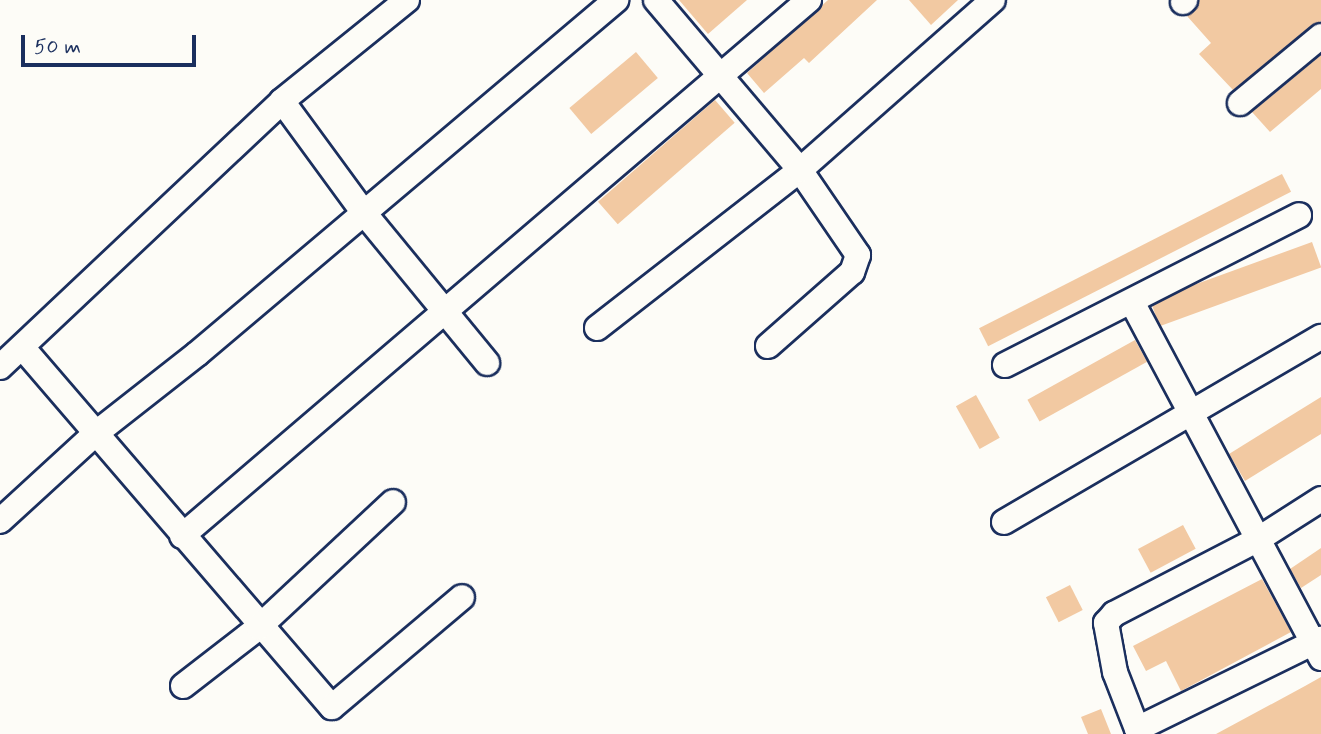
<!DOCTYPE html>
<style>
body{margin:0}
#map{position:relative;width:1321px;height:734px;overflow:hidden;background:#fdfcf7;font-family:Mynerve,sans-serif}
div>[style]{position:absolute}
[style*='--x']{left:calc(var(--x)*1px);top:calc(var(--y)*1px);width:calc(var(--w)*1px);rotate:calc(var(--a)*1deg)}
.building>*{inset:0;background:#f2c9a2;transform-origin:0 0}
.roads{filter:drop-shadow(2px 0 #1b2f5e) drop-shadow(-2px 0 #1b2f5e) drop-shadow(0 2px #1b2f5e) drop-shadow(0 -2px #1b2f5e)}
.minor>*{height:24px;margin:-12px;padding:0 12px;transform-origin:12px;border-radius:12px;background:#fdfcf7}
span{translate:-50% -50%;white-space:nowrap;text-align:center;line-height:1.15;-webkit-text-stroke:6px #fdfcf7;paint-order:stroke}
.scale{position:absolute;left:21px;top:35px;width:175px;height:32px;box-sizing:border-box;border:4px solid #1b2f5e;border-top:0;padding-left:9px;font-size:21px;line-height:24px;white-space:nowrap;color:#1b2f5e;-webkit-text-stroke:5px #fdfcf7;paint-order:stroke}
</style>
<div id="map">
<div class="building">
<i style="clip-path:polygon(679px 0,747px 0,708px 34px)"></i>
<i style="clip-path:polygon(828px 0,877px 0,809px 63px,804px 58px,764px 93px,747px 73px)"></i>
<i style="clip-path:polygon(909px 0,958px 0,931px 25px)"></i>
<i style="clip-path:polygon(1199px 0,1321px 0,1321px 21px,1233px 90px,1199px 54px,1211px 43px,1187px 16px)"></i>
<i style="left:636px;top:52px;width:34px;height:87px;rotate:50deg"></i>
<i style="clip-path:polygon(1321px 55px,1321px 89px,1270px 132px,1252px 112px)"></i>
<i style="left:715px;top:100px;width:30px;height:155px;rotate:49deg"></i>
<i style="left:1282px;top:174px;width:20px;height:340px;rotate:63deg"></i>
<i style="left:1312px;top:242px;width:27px;height:172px;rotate:70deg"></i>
<i style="left:1135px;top:340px;width:25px;height:123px;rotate:61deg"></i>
<i style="left:976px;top:395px;width:49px;height:23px;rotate:61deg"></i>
<i style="clip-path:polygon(1321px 397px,1321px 434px,1245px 481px,1229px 454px)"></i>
<i style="left:1183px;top:525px;width:27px;height:51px;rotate:62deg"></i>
<i style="clip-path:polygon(1321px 548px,1321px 575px,1301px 588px,1290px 569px)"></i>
<i style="clip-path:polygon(1262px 579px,1291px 632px,1181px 691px,1166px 661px,1146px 671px,1133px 646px)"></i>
<i style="left:1070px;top:585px;width:28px;height:27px;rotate:63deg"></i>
<i style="clip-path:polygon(1321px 677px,1321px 734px,1216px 734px,1305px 686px)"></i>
<i style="clip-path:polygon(1101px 709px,1111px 734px,1088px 734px,1081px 717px)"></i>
</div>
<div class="roads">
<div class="minor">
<i style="--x:407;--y:0;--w:161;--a:141.1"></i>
<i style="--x:282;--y:101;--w:139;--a:53.8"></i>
<i style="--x:364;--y:213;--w:194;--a:50.6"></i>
<i style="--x:656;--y:0;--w:223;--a:49.7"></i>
<i style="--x:800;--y:170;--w:103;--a:55.7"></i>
<i style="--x:858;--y:255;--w:18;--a:109"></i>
<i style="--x:852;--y:272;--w:112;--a:138.6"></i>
<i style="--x:1183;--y:2;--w:3;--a:-45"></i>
<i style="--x:1240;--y:103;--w:105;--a:-39.6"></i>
<i style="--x:1133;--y:304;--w:401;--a:62"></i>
<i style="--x:597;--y:328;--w:257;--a:-37.9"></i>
<i style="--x:800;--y:170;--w:257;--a:-41.4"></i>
<i style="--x:22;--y:347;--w:475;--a:49.3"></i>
<i style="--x:332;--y:707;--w:170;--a:-40.2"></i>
<i style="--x:1005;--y:365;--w:330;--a:-27"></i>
<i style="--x:0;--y:367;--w:388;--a:-43.3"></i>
<i style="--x:0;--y:521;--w:129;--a:-42.5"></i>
<i style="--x:95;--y:434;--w:130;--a:-38.1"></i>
<i style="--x:197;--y:354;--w:549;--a:-40.19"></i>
<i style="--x:1004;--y:522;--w:367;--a:-30.3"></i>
<i style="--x:182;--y:536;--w:825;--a:-40.53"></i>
<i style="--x:183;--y:686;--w:96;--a:-37.8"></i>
<i style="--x:259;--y:627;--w:183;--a:-43"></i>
<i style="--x:1137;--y:729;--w:205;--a:-26.1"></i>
<i style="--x:1139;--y:734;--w:66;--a:-111.2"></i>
<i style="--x:1115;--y:672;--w:50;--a:-100.4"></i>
<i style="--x:1106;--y:623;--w:12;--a:-48"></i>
<i style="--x:1114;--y:614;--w:161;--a:-27.4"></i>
<i style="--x:1257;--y:540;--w:76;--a:-32.6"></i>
</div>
</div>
<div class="scale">50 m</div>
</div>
